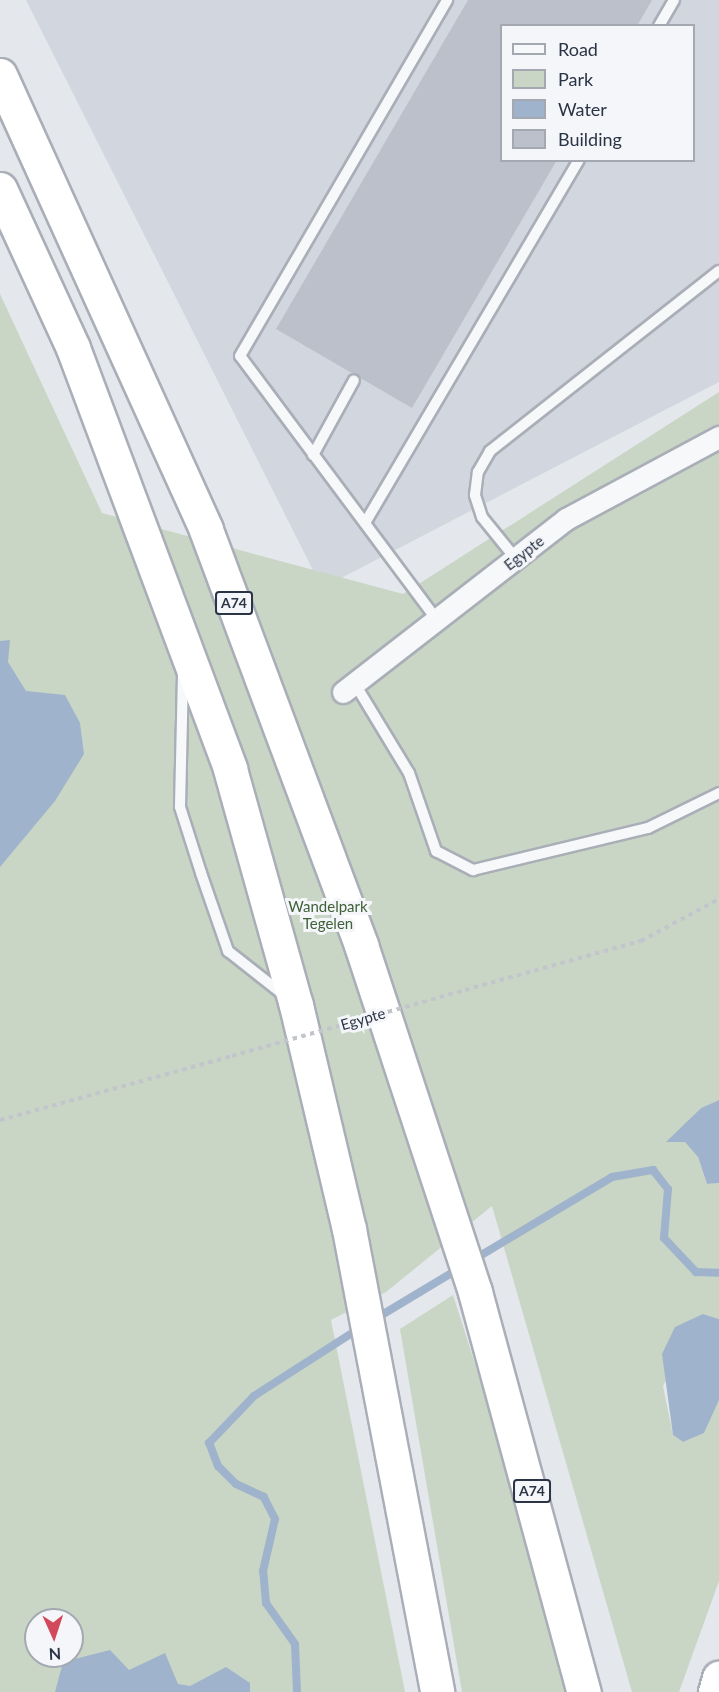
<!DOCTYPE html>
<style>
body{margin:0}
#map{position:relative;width:719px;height:1692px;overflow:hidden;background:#e4e7ec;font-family:Lato,sans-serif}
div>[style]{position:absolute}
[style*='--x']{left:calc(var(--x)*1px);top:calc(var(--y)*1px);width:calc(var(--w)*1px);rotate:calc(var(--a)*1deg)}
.built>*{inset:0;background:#d2d6de}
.green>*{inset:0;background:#c9d6c5}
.water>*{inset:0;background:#9fb4cc}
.stream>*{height:8px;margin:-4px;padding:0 4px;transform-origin:4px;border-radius:4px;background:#9fb4cc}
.building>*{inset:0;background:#bbc0ca}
.path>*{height:4px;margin-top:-2px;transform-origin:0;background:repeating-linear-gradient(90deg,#c2c5cb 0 4.5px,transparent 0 9px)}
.roads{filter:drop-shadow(2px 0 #a9aeb7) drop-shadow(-2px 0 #a9aeb7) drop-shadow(0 2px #a9aeb7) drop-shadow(0 -2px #a9aeb7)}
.lane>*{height:10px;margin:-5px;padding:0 5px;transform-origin:5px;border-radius:5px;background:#f7f8fa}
.street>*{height:21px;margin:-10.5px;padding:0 10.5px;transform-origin:10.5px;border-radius:10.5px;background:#f7f8fa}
.highway>*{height:33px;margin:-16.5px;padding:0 16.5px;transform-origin:16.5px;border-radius:16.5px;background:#fff}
.path-bridge>*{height:4px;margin-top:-2px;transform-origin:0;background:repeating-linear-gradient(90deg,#c2c5cb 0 4.5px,transparent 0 9px)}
span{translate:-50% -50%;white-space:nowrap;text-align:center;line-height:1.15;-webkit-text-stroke:6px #f4f6f9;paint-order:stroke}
.shield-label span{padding:2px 4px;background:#f4f6f9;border:2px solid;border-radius:4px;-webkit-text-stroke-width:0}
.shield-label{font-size:14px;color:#2b3445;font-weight:700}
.street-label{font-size:15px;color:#2b3445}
.park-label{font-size:15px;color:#3f6138}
.legend{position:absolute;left:500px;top:24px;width:195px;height:138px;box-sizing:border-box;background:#f4f6f9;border:2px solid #a4a8b1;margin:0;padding:8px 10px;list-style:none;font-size:18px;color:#2b3445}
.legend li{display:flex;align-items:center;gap:12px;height:30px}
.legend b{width:30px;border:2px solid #a4a8b1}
.north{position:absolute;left:24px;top:1608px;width:60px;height:60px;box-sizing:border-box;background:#f4f6f9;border:2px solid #a4a8b1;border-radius:50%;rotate:177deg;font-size:16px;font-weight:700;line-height:24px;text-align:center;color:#2b3445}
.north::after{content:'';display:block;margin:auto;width:21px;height:27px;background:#d1495b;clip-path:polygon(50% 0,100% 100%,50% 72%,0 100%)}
</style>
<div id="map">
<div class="built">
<i style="clip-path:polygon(evenodd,26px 0,719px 0,719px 382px,322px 588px,26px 0,502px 26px,694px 26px,694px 160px,502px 160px,502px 26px)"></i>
</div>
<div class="green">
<i style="clip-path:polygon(evenodd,0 294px,102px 513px,403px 594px,719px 392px,719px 1100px,701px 1108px,667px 1142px,685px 1141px,698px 1157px,707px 1184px,719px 1183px,719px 1319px,703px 1314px,663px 1386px,673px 1435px,683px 1442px,703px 1433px,719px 1400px,719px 1581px,679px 1692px,632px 1692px,492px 1206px,386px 1292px,331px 1320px,405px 1692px,0 1692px,0 294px,36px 1620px,72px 1620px,72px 1656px,36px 1656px,36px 1620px)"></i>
<i style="clip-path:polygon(453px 1295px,521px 1508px,567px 1692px,462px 1692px,400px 1329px)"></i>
</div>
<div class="water">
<i style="clip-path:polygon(10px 640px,8px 662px,26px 691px,65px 695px,80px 723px,84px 754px,55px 801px,0 867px,0 641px)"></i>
<i style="clip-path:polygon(719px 1100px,719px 1183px,707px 1184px,698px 1157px,685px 1142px,666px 1142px,701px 1108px)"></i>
<i style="clip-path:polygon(703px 1314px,719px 1319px,719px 1400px,704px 1433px,683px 1442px,673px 1435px,662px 1354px,675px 1327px)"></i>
<i style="clip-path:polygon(110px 1650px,129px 1670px,165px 1653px,178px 1684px,190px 1686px,226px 1667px,250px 1683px,250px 1692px,55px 1692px,63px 1662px)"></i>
</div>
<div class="stream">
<i style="--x:473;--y:1260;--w:162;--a:-30.8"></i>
<i style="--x:612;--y:1177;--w:42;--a:-9.7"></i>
<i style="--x:653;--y:1170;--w:24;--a:52"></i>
<i style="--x:668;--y:1189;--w:49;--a:94.7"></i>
<i style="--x:664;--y:1238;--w:47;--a:46.7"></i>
<i style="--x:696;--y:1272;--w:23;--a:2"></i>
<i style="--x:375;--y:1319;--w:99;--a:-31"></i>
<i style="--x:297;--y:1692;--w:48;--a:-92.4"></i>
<i style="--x:295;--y:1644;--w:50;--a:-125.3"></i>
<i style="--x:266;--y:1603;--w:32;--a:-95"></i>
<i style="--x:263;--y:1571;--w:53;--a:-77"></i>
<i style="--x:275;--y:1519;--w:25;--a:-117"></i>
<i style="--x:264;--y:1497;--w:31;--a:-155"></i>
<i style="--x:236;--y:1484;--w:25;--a:-135"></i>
<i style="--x:218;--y:1466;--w:25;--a:-111"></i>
<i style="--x:209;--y:1443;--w:65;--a:-46.2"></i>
<i style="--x:254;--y:1396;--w:126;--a:-32.7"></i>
</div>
<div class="building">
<i style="clip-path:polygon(468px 0,652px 0,637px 26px,502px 26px,502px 160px,557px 160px,412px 408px,276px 329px)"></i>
</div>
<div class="path">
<i style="--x:465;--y:990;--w:183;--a:-15.6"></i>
<i style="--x:641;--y:941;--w:89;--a:-28.3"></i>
<i style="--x:0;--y:1120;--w:241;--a:-15.4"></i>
</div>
<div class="roads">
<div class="lane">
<i style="--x:659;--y:26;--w:30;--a:-60"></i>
<i style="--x:313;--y:455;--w:85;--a:-61.3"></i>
<i style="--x:365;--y:523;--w:421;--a:-59.5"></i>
<i style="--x:516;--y:559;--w:54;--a:-129"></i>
<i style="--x:482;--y:517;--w:23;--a:-108"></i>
<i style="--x:475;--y:495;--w:23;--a:-83"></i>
<i style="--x:478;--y:472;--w:24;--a:-60"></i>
<i style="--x:490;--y:451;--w:291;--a:-38.2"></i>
<i style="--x:437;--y:620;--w:329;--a:-126.7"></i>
<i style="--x:240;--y:356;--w:412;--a:-59.8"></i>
<i style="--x:183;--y:674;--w:133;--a:91.3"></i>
<i style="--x:180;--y:807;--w:69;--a:72.3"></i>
<i style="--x:201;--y:873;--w:83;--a:70.9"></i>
<i style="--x:228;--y:951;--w:71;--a:38.2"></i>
<i style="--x:355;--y:684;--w:104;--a:58.8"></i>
<i style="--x:409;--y:773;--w:83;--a:70.9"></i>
<i style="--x:436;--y:851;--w:42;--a:27.2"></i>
<i style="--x:473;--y:870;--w:180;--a:-13.5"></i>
<i style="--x:648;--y:828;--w:79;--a:-26.2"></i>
</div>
<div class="street">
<i style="--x:343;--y:692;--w:282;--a:-37.8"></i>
<i style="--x:566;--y:519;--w:174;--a:-28.2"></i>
</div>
<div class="highway">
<i style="--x:0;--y:75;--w:499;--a:65.6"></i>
<i style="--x:206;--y:530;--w:443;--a:69.5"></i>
<i style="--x:361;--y:945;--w:365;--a:71.8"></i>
<i style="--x:475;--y:1292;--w:415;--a:74.8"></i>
<i style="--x:0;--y:189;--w:175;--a:65.3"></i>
<i style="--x:73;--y:348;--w:449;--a:69.5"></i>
<i style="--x:230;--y:769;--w:245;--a:74.4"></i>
<i style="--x:296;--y:1005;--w:230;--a:76.7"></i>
<i style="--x:349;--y:1229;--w:471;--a:79.2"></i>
<i style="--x:715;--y:1692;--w:15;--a:-74"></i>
</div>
</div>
<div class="path-bridge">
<i style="--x:232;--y:1056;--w:242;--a:-15.8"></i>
</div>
<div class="shield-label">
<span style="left:234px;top:603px">A74</span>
<span style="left:532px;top:1491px">A74</span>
</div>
<div class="street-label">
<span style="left:524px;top:553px;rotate:-38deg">Egypte</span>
<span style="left:363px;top:1019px;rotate:-16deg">Egypte</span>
</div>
<div class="park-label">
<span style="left:328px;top:915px">Wandelpark<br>Tegelen</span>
</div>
<ul class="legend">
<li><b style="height:8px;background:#f7f8fa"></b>Road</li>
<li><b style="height:16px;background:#c9d6c5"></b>Park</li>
<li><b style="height:16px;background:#9fb4cc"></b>Water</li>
<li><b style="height:16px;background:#bbc0ca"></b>Building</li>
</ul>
<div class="north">N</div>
</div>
